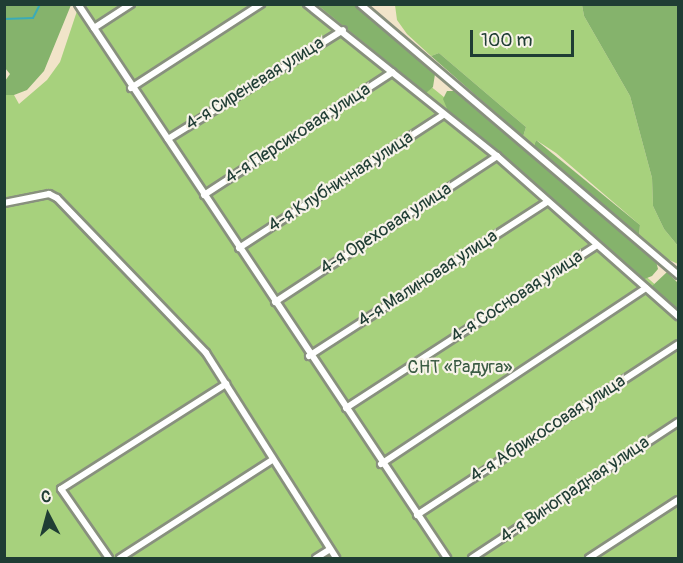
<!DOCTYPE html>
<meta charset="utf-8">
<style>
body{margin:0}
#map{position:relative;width:683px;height:563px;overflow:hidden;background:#f1e4c9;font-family:Pangolin,sans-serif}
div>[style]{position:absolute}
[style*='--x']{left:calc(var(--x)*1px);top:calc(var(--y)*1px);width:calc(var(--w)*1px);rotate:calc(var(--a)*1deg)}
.green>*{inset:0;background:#a7d17d}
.forest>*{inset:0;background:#85b36c}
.stream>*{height:2px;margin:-1px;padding:0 1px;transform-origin:1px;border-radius:1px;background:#3aabb7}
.roads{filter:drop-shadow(2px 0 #88907e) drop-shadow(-2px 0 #88907e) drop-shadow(0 2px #88907e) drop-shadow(0 -2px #88907e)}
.minor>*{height:6px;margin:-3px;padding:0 3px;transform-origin:3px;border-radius:3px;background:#fff}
span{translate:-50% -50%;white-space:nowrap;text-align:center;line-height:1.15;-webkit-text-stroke:4.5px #f7f3e8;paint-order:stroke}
.street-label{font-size:18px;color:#1f3d34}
.park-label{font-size:18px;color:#3a5b43}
.frame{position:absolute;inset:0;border:6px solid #1f3d34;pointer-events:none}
.north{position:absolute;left:18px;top:485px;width:60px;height:60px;-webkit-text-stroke:4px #f7f3e8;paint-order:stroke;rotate:354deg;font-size:16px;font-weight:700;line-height:24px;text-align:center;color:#1f3d34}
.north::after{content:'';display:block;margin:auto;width:21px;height:27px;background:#1f3d34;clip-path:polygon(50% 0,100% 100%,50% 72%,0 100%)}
.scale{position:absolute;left:470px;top:30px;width:104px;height:27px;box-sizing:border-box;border:3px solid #1f3d34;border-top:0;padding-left:8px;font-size:18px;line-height:21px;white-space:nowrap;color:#1f3d34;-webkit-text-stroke:4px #f7f3e8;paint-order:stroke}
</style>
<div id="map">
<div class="green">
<i style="clip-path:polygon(79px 5px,330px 5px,455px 106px,678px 305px,678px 558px,5px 558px,4px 95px,14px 95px,19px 104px,47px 80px,60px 62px)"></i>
<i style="clip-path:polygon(395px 5px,582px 5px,584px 16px,630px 96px,652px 178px,653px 206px,664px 229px,678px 246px,678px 264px,665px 258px,639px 235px,640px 225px,556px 153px,536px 140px,534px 146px,523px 137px,526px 127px,439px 53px,431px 56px,407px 34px,397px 20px)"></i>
</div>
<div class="forest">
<i style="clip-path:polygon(4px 5px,71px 5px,44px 71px,27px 90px,14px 95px,5px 95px,5px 81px,10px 74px,5px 68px)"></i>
<i style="clip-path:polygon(318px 5px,355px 5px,435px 74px,433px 87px,426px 93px)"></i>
<i style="clip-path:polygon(582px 5px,678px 5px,678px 246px,664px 229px,653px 206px,652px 178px,630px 96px,584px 16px)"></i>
<i style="clip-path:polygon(439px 53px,526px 127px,523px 137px,431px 56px)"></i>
<i style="clip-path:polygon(447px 91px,454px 91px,656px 261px,658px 269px,652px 276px,642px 280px,448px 111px,443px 99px)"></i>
<i style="clip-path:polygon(536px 140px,640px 225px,639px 235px,534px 146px)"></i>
<i style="clip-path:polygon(667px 272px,678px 283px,678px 311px,650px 288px)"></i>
</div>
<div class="stream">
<i style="--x:4;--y:19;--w:29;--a:-2"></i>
<i style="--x:33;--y:18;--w:16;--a:-63"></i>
</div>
<div class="roads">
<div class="minor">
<i style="--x:78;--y:4;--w:666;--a:56.33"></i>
<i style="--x:307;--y:4;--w:243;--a:38.7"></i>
<i style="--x:497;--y:156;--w:242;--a:41.5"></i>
<i style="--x:360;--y:4;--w:418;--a:40.4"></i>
<i style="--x:94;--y:28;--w:44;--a:-33"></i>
<i style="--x:131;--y:88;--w:155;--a:-32.9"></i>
<i style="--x:168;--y:139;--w:206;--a:-31.9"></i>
<i style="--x:204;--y:195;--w:225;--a:-33.1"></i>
<i style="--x:4;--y:203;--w:46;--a:-11.3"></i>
<i style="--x:49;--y:194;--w:9;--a:27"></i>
<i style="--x:57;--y:198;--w:215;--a:46.1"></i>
<i style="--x:206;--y:353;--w:243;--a:57.6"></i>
<i style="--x:239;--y:248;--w:244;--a:-33.1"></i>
<i style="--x:275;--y:302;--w:266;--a:-33.3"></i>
<i style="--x:309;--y:356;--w:283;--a:-32.9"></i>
<i style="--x:346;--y:408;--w:299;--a:-33"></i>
<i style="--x:381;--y:464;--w:318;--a:-33.6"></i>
<i style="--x:417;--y:515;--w:312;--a:-33.2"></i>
<i style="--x:109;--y:558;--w:84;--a:-124.8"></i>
<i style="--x:61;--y:489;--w:196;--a:-32.5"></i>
<i style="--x:120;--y:558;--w:181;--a:-32.8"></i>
<i style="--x:316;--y:558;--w:15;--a:-32"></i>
<i style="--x:472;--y:558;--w:247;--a:-33.4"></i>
<i style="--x:589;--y:558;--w:106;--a:-33.1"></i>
</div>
</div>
<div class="street-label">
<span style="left:255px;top:84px;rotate:-32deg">4-я Сиреневая улица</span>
<span style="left:298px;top:134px;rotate:-33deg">4-я Персиковая улица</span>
<span style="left:341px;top:182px;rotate:-33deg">4-я Клубничная улица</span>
<span style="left:386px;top:229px;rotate:-33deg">4-я Ореховая улица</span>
<span style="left:428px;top:279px;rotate:-33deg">4-я Малиновая улица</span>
<span style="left:517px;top:297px;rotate:-33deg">4-я Сосновая улица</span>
<span style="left:548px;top:429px;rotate:-33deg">4-я Абрикосовая улица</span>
<span style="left:575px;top:490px;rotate:-34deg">4-я Виноградная улица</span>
</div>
<div class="park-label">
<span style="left:460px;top:368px">СНТ «Радуга»</span>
</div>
<div class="frame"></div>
<div class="north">С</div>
<div class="scale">100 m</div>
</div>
